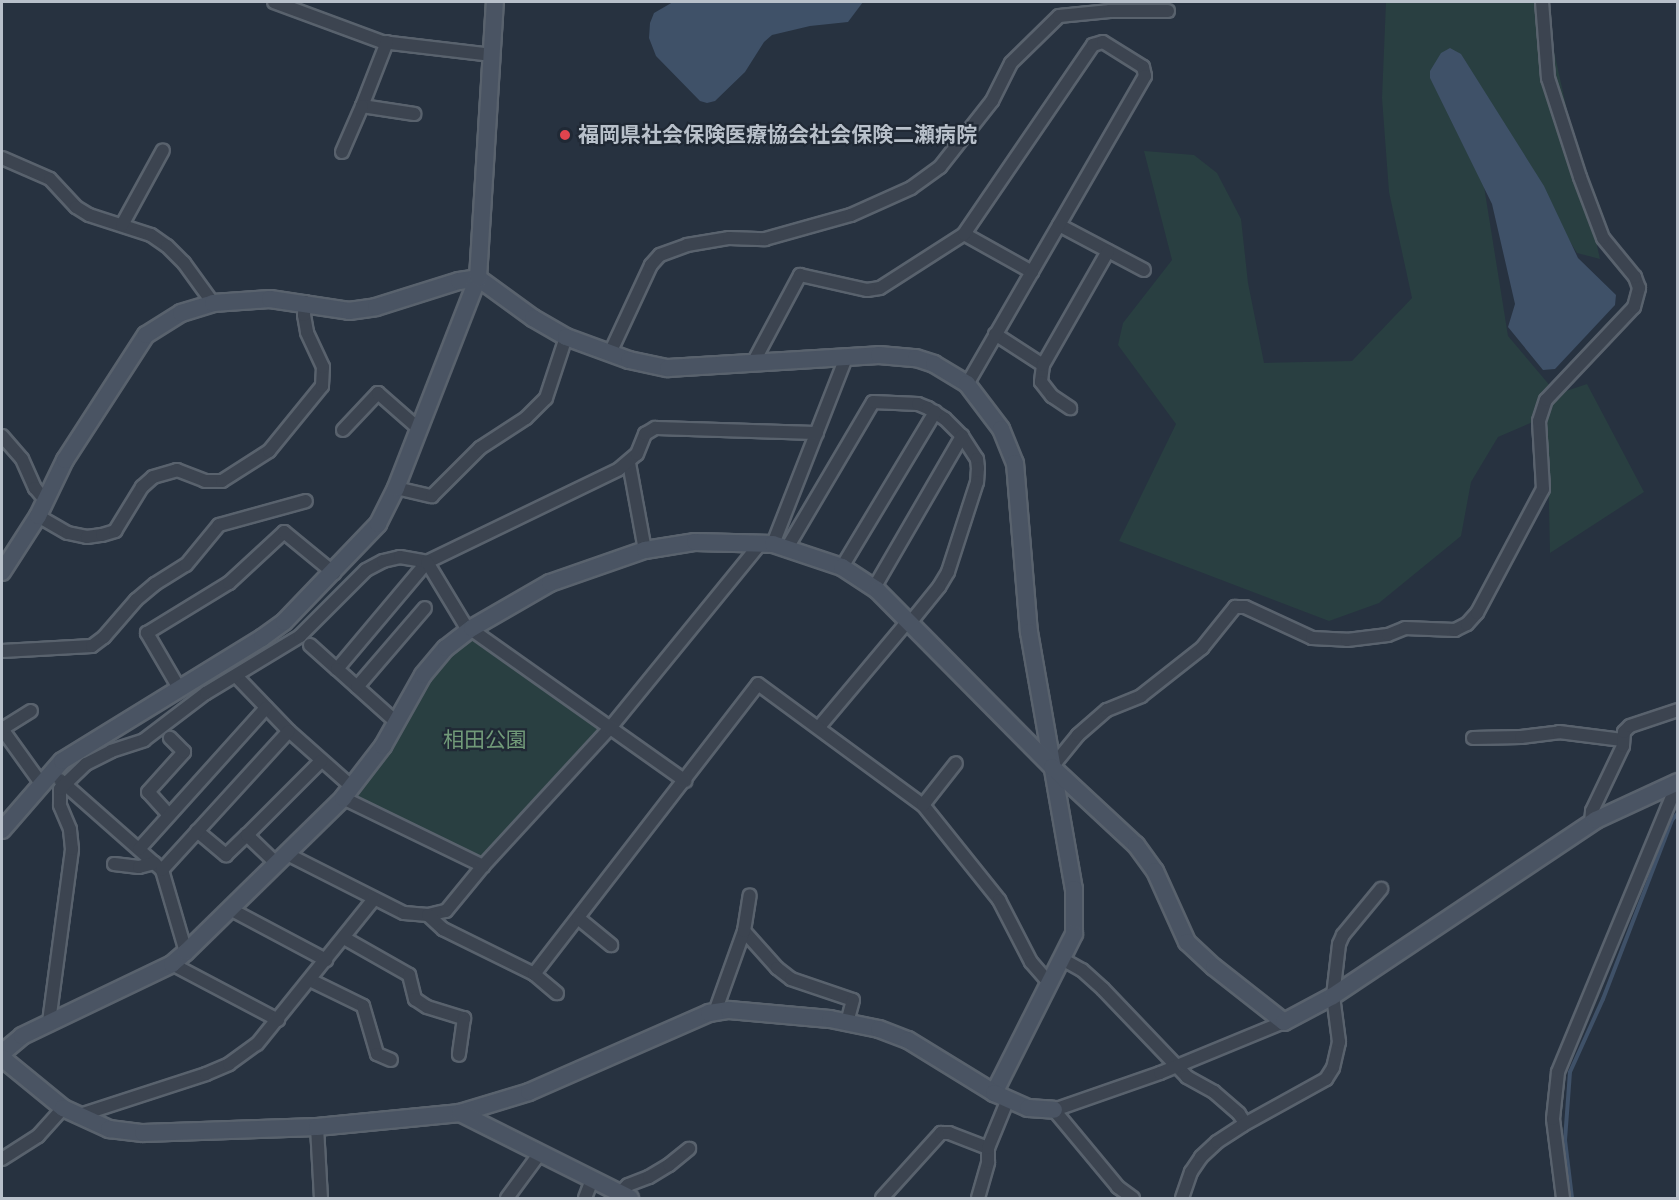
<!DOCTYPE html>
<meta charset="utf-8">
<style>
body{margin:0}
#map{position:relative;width:1679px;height:1200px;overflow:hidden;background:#273240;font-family:"Fira Sans","Noto Sans JP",sans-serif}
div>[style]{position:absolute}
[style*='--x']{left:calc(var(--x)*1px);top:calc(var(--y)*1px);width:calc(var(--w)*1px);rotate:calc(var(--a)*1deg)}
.green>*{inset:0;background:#293f41}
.water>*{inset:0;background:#3f5168}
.stream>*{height:4px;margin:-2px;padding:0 2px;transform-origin:2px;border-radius:2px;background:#3f5168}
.roads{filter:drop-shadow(2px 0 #59626d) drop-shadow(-2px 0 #59626d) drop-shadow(0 2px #59626d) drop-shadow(0 -2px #59626d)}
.street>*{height:12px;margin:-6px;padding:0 6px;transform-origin:6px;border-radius:6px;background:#3c4450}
.secondary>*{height:16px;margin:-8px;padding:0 8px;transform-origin:8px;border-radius:8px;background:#4a5463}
.dots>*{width:16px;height:16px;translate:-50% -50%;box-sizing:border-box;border:3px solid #202935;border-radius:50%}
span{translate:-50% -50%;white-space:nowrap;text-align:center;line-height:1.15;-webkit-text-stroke:4.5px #202935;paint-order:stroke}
.poi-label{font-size:21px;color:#b8c0ca;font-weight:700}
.left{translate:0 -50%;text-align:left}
.park-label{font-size:21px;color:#719a79}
.frame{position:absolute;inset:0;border:3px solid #b8c0ca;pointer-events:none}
</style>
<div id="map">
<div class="green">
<i style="clip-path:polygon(1386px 2px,1543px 2px,1600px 259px,1577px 253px,1466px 74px,1508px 336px,1557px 394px,1587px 384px,1644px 492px,1550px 553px,1547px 416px,1498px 437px,1471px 482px,1461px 536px,1379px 603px,1329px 621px,1119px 541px,1176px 424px,1118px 345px,1123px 323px,1172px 260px,1144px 151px,1194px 155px,1217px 173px,1241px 219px,1248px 283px,1264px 363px,1352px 361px,1412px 298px,1389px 192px,1382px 98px)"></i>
<i style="clip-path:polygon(468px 639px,486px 643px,599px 725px,600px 732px,483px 859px,359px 801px,357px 797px,432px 673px)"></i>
</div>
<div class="water">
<i style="clip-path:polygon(673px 2px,863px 2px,848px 22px,810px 26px,772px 35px,764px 42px,745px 72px,715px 101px,707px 103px,700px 101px,656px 56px,649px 38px,650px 23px,654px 13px)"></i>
<i style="clip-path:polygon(1450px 48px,1461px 54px,1544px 186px,1578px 258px,1616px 295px,1615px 305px,1555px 369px,1543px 370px,1508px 327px,1515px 304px,1492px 204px,1430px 78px,1430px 71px,1441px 53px)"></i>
</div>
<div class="stream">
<i style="--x:1572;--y:1198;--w:58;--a:-96.9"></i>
<i style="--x:1565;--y:1140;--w:68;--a:-85.8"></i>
<i style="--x:1570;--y:1072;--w:80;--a:-65.7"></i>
<i style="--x:1603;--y:999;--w:192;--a:-68.9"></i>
<i style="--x:1672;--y:820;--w:9;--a:-49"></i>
</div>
<div class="roads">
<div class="street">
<i style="--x:274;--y:2;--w:115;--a:20.3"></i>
<i style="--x:382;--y:42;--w:111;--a:6.7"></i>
<i style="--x:387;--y:42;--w:69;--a:111.3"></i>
<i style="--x:362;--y:106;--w:53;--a:8.7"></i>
<i style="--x:342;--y:152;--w:50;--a:-66.5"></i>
<i style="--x:2;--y:158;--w:52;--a:23.6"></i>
<i style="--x:50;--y:179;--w:38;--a:47"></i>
<i style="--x:76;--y:207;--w:15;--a:32"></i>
<i style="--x:89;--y:215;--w:65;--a:17.9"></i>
<i style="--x:151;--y:235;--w:19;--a:35"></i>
<i style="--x:167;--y:246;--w:24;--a:45"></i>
<i style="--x:184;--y:263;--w:49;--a:54.1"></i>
<i style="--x:122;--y:225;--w:85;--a:-61.3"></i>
<i style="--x:1059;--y:225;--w:96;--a:27.9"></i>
<i style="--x:964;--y:234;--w:78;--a:29.2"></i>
<i style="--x:995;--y:334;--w:57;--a:32.9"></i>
<i style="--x:1043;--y:365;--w:17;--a:97"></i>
<i style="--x:1041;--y:382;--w:18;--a:52"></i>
<i style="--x:1052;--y:396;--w:22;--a:34"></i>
<i style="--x:610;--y:353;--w:97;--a:-65"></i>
<i style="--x:651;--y:265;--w:13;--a:-48"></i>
<i style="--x:660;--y:255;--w:29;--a:-20"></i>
<i style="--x:687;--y:245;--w:43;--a:-9.5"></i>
<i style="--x:729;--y:238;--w:36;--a:2"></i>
<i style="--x:765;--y:239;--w:89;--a:-15.6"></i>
<i style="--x:851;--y:215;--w:66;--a:-24.2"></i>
<i style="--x:911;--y:188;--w:36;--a:-36"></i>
<i style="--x:940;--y:167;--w:84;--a:-51.8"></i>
<i style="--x:992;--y:101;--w:42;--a:-63.4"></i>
<i style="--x:1011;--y:63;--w:67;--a:-44.4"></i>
<i style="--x:1059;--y:16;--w:51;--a:-5.6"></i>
<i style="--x:1110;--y:11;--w:58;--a:0"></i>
<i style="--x:753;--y:363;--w:100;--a:-61.9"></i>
<i style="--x:800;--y:275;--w:69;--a:12.6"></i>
<i style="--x:867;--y:290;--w:13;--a:-9"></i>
<i style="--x:880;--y:288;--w:100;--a:-32.7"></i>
<i style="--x:964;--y:234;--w:229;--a:-55.7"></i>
<i style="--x:1093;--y:45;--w:10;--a:-17"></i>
<i style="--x:1103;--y:42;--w:47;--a:32"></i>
<i style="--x:1143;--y:67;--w:9;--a:77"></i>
<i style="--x:1145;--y:76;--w:356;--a:120"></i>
<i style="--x:1043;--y:365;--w:131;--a:-60.3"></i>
<i style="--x:343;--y:430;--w:51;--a:-46.6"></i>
<i style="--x:378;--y:393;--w:55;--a:41.3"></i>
<i style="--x:2;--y:436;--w:30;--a:49"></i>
<i style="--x:22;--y:459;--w:32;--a:66"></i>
<i style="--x:35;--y:488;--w:16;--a:50"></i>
<i style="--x:629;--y:463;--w:88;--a:79.6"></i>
<i style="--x:396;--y:488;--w:37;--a:13"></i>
<i style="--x:432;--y:496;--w:68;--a:-45"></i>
<i style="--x:480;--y:448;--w:55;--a:-33.1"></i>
<i style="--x:526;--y:418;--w:28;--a:-45"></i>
<i style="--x:546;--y:398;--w:64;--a:-71.8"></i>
<i style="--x:38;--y:516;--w:34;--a:30"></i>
<i style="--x:68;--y:533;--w:19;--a:12"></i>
<i style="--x:87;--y:537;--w:15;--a:-8"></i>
<i style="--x:102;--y:535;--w:14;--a:-17"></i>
<i style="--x:115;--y:531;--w:52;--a:-58.5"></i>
<i style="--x:142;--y:487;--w:15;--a:-42"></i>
<i style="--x:153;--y:477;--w:25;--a:-16"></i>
<i style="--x:177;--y:470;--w:30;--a:21"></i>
<i style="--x:205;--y:481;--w:17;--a:0"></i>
<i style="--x:222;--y:481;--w:56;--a:-32.6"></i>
<i style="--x:269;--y:451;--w:84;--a:-50.8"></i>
<i style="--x:322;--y:386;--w:19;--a:-87"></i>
<i style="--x:323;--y:367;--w:38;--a:-115"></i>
<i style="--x:307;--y:332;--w:17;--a:-100"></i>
<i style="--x:304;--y:315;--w:13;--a:-86"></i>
<i style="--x:773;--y:544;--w:200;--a:-68.6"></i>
<i style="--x:787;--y:548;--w:169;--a:-59.5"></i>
<i style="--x:873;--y:402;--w:45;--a:2.5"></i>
<i style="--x:918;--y:404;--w:11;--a:22"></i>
<i style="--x:928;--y:408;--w:20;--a:33"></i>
<i style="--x:945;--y:419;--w:24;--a:45"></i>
<i style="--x:962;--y:436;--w:27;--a:57"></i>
<i style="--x:977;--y:459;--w:9;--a:84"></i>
<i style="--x:978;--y:468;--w:14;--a:94"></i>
<i style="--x:977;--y:482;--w:95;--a:107.9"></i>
<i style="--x:948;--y:572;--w:17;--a:121"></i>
<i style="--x:939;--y:587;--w:46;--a:128.9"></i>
<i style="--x:842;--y:567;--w:181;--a:-59"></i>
<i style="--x:874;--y:588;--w:176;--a:-59.9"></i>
<i style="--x:310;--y:645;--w:36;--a:42"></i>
<i style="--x:337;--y:669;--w:140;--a:-49.9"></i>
<i style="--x:427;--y:562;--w:213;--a:-25.8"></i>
<i style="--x:619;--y:469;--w:23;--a:-40"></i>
<i style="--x:637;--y:454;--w:22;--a:-68"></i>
<i style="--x:645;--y:434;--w:12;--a:-31"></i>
<i style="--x:655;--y:428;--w:162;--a:1.8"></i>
<i style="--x:2;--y:651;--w:90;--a:-3.2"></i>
<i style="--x:92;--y:646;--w:15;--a:-37"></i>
<i style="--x:104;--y:637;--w:49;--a:-49.1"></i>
<i style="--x:136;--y:600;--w:25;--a:-40"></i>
<i style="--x:155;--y:584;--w:36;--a:-32"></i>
<i style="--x:186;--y:565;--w:52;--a:-50.5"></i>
<i style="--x:219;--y:525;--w:90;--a:-15.4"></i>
<i style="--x:337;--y:669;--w:79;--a:41.9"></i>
<i style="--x:236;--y:676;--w:76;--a:46.1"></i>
<i style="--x:289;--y:731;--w:84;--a:41.6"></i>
<i style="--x:357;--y:687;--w:104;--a:-49.3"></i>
<i style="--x:179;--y:688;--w:64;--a:-120.2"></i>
<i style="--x:147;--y:633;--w:96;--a:-31.4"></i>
<i style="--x:229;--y:583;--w:75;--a:-42.8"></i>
<i style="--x:284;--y:532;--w:65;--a:39.4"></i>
<i style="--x:819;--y:727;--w:138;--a:-50"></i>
<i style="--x:2;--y:729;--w:65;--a:54.4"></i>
<i style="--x:2;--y:729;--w:34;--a:-32"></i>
<i style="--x:1473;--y:738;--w:48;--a:-1.2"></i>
<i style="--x:1521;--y:737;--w:38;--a:-7"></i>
<i style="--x:1559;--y:732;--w:64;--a:7.2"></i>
<i style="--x:1052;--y:767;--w:41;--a:-50.9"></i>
<i style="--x:1078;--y:735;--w:38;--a:-41"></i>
<i style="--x:1107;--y:710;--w:37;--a:-22"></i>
<i style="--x:1141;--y:696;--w:78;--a:-38.2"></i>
<i style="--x:1202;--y:648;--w:53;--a:-51.2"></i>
<i style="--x:1235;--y:607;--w:10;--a:0"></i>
<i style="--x:1245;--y:607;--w:74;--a:24.8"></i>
<i style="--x:1312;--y:638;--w:35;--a:3"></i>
<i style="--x:1347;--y:640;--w:41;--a:-7"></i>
<i style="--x:1388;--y:635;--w:18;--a:-22"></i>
<i style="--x:1405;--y:628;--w:50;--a:2.3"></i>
<i style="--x:1455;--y:630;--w:13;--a:-27"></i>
<i style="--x:1467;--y:624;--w:15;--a:-48"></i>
<i style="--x:1477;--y:613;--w:140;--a:-62"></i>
<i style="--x:1543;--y:489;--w:68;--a:-93.4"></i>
<i style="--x:1539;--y:421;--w:22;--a:-72"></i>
<i style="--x:1546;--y:400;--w:128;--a:-46.6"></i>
<i style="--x:1634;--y:307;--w:20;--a:-75"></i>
<i style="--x:1639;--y:288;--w:12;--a:-110"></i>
<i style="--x:1635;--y:277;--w:50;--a:-129.4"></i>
<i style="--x:1603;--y:238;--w:65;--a:-110.7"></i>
<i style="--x:1580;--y:177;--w:104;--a:-107.9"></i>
<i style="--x:1548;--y:78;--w:76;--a:-94.5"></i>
<i style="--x:60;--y:780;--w:136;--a:41.4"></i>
<i style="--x:162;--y:870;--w:85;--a:73.7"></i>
<i style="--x:343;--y:798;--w:156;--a:25.9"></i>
<i style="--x:923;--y:805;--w:122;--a:51.3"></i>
<i style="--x:999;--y:900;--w:70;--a:62.7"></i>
<i style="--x:1031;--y:962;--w:29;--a:49"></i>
<i style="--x:169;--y:815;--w:31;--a:-132"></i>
<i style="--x:148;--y:792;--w:54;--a:-48"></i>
<i style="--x:184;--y:752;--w:20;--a:-135"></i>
<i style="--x:1591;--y:823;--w:12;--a:-85"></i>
<i style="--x:1592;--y:811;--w:72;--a:-64.5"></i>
<i style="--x:1623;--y:746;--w:14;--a:-86"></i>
<i style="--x:1624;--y:732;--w:8;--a:-45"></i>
<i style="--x:1630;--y:726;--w:51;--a:-18.4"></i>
<i style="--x:197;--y:831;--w:38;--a:40"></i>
<i style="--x:226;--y:855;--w:29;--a:-44"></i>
<i style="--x:139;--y:849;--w:190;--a:-48"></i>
<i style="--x:287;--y:854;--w:131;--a:26.8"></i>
<i style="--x:404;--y:913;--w:24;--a:5"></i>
<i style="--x:428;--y:915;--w:18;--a:-13"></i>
<i style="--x:446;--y:911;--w:58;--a:-50.6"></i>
<i style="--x:483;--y:866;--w:188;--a:-47.4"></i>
<i style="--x:610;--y:728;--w:239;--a:-50.8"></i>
<i style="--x:114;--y:864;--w:25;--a:7"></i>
<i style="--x:139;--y:867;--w:16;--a:-15"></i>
<i style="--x:277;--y:864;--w:42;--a:-136"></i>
<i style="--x:247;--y:835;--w:105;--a:-45"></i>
<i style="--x:162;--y:870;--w:188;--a:-47.6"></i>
<i style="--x:230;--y:909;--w:109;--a:28"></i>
<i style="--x:428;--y:915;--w:21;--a:43"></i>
<i style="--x:443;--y:929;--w:102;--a:26.3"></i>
<i style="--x:534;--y:974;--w:366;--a:-52.3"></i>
<i style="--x:758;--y:684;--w:205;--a:36.3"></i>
<i style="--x:923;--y:805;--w:53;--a:-51.8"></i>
<i style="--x:578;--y:918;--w:43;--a:39.3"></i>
<i style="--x:744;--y:931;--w:50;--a:48.3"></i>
<i style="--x:777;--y:968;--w:18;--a:38"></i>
<i style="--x:791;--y:979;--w:65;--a:18.7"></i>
<i style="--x:853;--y:1000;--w:23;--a:105"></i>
<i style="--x:344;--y:938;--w:75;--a:29.6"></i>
<i style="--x:409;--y:975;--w:25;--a:76"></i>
<i style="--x:415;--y:999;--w:14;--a:34"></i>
<i style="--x:427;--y:1007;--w:39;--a:17"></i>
<i style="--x:464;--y:1018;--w:37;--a:98"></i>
<i style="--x:1062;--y:959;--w:23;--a:29"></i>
<i style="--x:1082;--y:970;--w:28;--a:42"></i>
<i style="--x:1103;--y:989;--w:122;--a:46.3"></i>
<i style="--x:1187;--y:1077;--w:31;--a:29"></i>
<i style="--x:1214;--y:1092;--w:33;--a:41"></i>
<i style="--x:1239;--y:1114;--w:11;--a:56"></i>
<i style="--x:172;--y:964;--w:120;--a:27.8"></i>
<i style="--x:534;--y:974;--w:30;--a:40"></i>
<i style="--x:310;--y:980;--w:59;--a:26.1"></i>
<i style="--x:363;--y:1006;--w:50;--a:73.7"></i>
<i style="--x:377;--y:1054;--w:15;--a:23"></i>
<i style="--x:715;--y:1012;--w:86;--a:-70.3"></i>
<i style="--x:744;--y:931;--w:36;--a:-81"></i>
<i style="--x:49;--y:1022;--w:175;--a:-82.4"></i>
<i style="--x:72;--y:849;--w:20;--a:-96"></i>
<i style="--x:70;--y:829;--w:26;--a:-113"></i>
<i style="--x:60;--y:805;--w:16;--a:-90"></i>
<i style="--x:60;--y:789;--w:36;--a:-44"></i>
<i style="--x:86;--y:764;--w:28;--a:-27"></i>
<i style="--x:111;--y:751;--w:35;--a:-18"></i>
<i style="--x:144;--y:740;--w:78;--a:-37.2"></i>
<i style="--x:206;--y:693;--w:110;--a:-31.2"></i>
<i style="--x:300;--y:636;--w:93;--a:-45"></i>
<i style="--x:366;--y:570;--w:19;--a:-28"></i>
<i style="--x:383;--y:561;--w:17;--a:-13"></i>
<i style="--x:400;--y:557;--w:27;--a:10"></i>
<i style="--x:427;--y:562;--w:74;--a:58.9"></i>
<i style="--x:465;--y:625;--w:270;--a:35.3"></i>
<i style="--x:77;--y:1116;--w:136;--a:-18"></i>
<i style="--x:206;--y:1074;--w:25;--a:-23"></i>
<i style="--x:229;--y:1064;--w:34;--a:-36"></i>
<i style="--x:257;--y:1044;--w:186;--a:-51.1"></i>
<i style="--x:317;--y:1127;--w:71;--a:86.8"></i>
<i style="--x:2;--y:1159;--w:43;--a:-32.6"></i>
<i style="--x:38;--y:1136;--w:38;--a:-48"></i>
<i style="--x:620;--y:1193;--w:11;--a:-45"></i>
<i style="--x:628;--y:1185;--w:22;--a:-21"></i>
<i style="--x:649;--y:1177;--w:23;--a:-31"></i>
<i style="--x:669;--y:1165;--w:26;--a:-39"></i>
<i style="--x:507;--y:1198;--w:56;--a:-53.7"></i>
<i style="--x:585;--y:1198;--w:19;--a:-69"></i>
<i style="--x:882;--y:1198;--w:88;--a:-47.8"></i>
<i style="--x:941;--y:1133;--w:8;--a:0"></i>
<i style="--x:949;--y:1133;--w:42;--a:21"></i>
<i style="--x:978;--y:1198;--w:37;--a:-74"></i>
<i style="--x:988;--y:1162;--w:14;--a:-90"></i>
<i style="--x:988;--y:1148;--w:53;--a:-67.8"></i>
<i style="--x:1133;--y:1198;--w:19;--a:-144"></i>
<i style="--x:1118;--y:1187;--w:100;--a:-129.7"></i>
<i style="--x:1054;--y:1110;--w:112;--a:-19.2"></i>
<i style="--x:1160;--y:1073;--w:134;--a:-22.4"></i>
<i style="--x:1182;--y:1198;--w:28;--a:-71"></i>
<i style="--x:1191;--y:1172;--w:18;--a:-56"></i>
<i style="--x:1201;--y:1157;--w:22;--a:-43"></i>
<i style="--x:1217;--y:1142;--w:31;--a:-33"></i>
<i style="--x:1243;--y:1125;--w:95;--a:-29"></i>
<i style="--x:1326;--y:1079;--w:13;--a:-58"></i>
<i style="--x:1333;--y:1068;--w:27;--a:-77"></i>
<i style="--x:1339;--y:1042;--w:46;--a:-97.4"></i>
<i style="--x:1333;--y:996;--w:52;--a:-83.4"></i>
<i style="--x:1339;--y:944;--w:10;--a:-66"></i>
<i style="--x:1343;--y:935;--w:60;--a:-50.4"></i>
<i style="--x:1563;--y:1198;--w:80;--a:-97.2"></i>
<i style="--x:1553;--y:1119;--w:47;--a:-83.9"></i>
<i style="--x:1558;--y:1072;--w:313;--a:-67.5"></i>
</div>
<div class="secondary">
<i style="--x:2;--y:572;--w:67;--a:-57.3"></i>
<i style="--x:38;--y:516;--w:62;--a:-64.3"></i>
<i style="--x:65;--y:460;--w:149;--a:-57.1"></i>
<i style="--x:146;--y:335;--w:41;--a:-32.2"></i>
<i style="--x:181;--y:313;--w:34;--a:-17"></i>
<i style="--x:213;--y:303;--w:57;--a:-4"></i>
<i style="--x:270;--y:299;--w:80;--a:8.6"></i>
<i style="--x:349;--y:311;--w:27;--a:-8"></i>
<i style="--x:376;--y:307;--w:87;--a:-17.4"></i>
<i style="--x:459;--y:281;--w:19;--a:-9"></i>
<i style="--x:478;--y:278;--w:68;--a:36"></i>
<i style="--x:533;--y:318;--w:38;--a:30"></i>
<i style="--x:566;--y:337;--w:67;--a:20.1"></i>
<i style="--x:629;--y:360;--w:40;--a:12"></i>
<i style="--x:668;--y:368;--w:211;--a:-3.5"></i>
<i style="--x:879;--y:355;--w:37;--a:5"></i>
<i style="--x:916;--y:358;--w:19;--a:18"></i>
<i style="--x:934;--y:364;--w:39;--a:31"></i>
<i style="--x:967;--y:384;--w:56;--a:52.9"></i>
<i style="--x:1001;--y:429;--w:37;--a:68"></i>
<i style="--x:1015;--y:463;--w:170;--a:85.3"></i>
<i style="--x:1029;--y:632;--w:261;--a:80.1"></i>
<i style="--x:1074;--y:889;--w:45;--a:90"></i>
<i style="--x:1074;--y:934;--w:178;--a:116.7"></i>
<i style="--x:2;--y:830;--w:91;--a:-49"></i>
<i style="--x:62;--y:761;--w:235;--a:-31.6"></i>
<i style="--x:262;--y:638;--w:27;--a:-36"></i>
<i style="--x:284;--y:622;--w:136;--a:-46.2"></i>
<i style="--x:378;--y:524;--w:40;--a:-63.4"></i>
<i style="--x:396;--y:488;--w:225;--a:-68.7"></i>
<i style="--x:478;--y:278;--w:277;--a:-86.5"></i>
<i style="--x:2;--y:1053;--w:26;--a:-40"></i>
<i style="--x:22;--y:1036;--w:166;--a:-25.6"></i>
<i style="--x:172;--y:964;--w:18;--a:-41"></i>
<i style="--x:186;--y:952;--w:220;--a:-44.4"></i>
<i style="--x:343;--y:798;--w:66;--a:-52.4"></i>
<i style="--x:383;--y:746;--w:81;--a:-60.6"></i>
<i style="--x:423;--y:675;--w:35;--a:-50"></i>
<i style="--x:446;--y:648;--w:33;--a:-38"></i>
<i style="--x:472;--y:628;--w:90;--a:-30"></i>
<i style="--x:550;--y:583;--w:101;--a:-19.2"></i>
<i style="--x:645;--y:550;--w:51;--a:-9.1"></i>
<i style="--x:695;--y:542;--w:78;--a:1.5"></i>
<i style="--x:773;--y:544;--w:73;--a:18.4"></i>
<i style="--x:842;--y:567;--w:42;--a:33.3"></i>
<i style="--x:877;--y:590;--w:249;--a:45.3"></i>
<i style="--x:1052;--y:767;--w:115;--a:42.9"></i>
<i style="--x:1136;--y:845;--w:32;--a:54"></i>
<i style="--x:1155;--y:871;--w:78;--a:65.7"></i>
<i style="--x:1187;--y:942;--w:37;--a:43"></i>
<i style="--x:1214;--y:967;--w:89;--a:38.2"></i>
<i style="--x:1284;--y:1022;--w:55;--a:-28"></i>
<i style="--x:1333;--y:996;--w:316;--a:-33.8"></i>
<i style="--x:1596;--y:820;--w:90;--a:-24.9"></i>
<i style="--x:2;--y:1058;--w:79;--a:39.3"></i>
<i style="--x:63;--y:1108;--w:51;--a:24.5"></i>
<i style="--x:109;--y:1129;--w:34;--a:7"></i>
<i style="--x:143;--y:1133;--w:174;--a:-2"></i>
<i style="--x:317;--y:1127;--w:144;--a:-5.6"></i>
<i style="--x:460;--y:1113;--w:72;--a:-16.9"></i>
<i style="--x:529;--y:1092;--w:197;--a:-23.7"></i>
<i style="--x:709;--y:1013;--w:20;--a:-9"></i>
<i style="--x:729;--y:1010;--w:101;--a:5.1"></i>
<i style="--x:830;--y:1019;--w:50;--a:11.5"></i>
<i style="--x:879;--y:1029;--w:31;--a:21"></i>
<i style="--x:908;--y:1040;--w:101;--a:31.6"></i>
<i style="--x:994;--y:1093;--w:37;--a:24"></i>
<i style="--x:1028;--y:1108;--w:26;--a:4"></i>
<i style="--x:460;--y:1113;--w:190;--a:26.6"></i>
</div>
</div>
<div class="dots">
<i style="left:565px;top:135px;background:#e0444e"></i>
</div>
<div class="poi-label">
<span class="left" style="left:578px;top:135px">福岡県社会保険医療協会社会保険二瀬病院</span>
</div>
<div class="park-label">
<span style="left:485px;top:740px">相田公園</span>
</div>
<div class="frame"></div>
</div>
